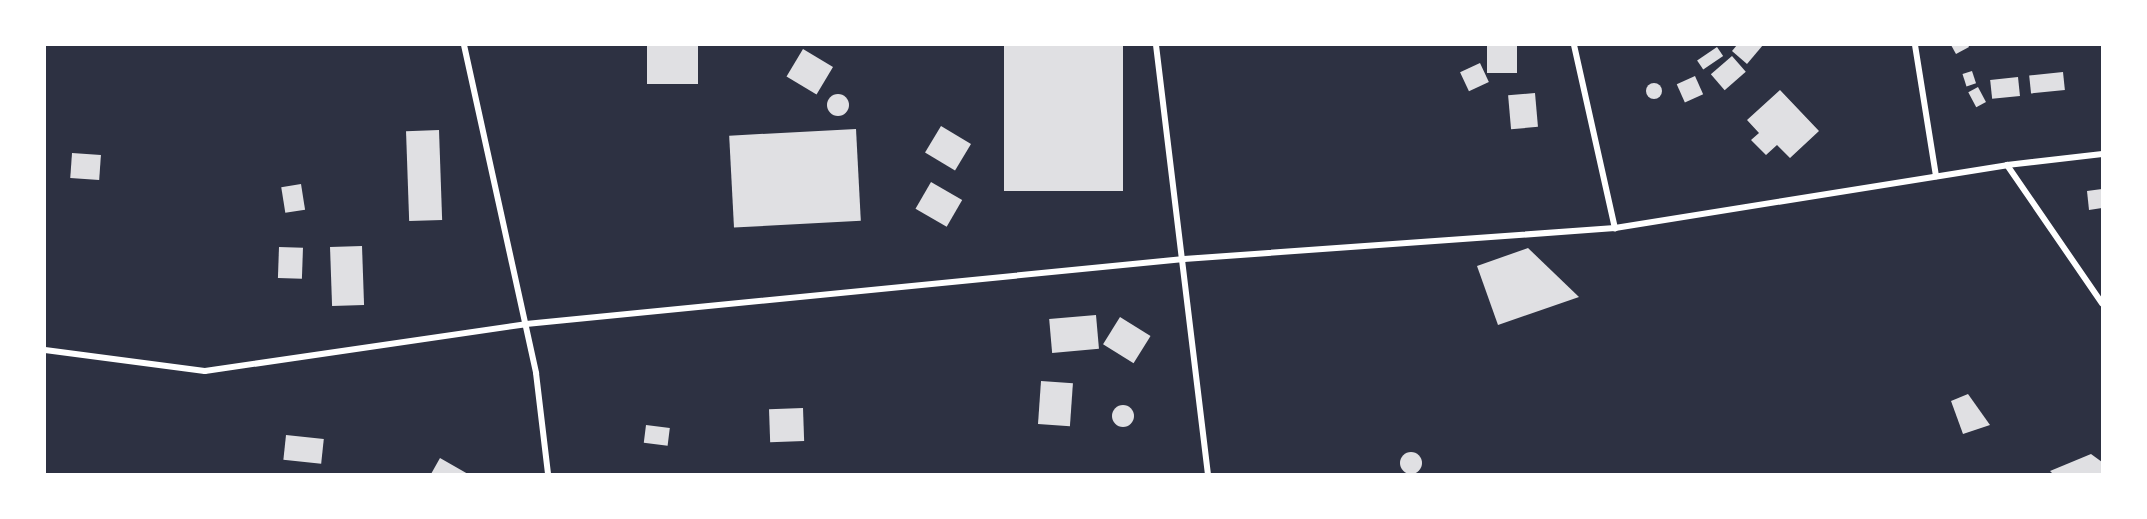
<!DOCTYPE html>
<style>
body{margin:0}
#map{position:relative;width:2147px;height:519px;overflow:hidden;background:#2d3142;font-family:"Alegreya Sans",sans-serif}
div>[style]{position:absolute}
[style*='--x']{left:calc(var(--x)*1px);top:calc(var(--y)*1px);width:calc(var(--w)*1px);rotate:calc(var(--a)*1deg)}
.building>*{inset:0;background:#e0e0e3;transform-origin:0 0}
.round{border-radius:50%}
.minor>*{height:6px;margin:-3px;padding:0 3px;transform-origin:3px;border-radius:3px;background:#fff}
span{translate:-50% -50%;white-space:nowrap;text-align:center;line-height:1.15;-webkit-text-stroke:4.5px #fff;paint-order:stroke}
.frame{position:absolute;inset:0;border:46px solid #fff;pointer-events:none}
</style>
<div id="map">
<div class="building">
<i style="left:647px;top:45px;width:51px;height:39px"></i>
<i style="left:1004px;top:45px;width:119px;height:146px"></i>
<i style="left:1487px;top:45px;width:30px;height:28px"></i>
<i style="clip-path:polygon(1737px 45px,1763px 45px,1747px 64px,1732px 51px)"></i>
<i style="clip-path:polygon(1951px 45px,1968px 45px,1969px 47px,1956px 54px)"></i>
<i style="left:1717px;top:47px;width:11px;height:24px;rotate:56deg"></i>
<i style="left:803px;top:49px;width:35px;height:32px;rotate:31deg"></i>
<i style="left:1732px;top:56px;width:21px;height:28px;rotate:49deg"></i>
<i style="left:1480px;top:63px;width:21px;height:22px;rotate:65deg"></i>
<i style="left:1972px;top:71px;width:13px;height:10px;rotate:72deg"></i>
<i style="left:2063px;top:72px;width:18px;height:34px;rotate:84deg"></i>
<i style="left:1695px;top:76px;width:20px;height:20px;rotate:66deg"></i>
<i style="left:2018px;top:77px;width:19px;height:28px;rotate:84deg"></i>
<i class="round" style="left:1646px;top:83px;width:16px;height:16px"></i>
<i style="left:1978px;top:87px;width:17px;height:11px;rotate:62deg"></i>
<i style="clip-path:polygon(1780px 90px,1819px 131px,1790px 158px,1777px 145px,1766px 155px,1751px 140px,1759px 133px,1747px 120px)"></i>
<i style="left:1535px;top:93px;width:34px;height:27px;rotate:85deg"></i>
<i class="round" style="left:827px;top:94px;width:22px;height:22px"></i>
<i style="left:941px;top:126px;width:35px;height:31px;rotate:31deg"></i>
<i style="left:856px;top:129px;width:92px;height:127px;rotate:87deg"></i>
<i style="left:439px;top:130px;width:90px;height:33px;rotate:88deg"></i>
<i style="left:72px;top:153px;width:29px;height:25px;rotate:4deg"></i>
<i style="left:931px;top:182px;width:36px;height:31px;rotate:30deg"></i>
<i style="left:301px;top:184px;width:26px;height:20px;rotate:81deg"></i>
<i style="clip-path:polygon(2102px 189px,2102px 208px,2089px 210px,2087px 191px)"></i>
<i style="left:362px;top:246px;width:59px;height:32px;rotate:88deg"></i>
<i style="left:279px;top:247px;width:24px;height:31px;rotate:2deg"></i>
<i style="clip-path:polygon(1528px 248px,1579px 297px,1498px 325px,1477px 266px)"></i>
<i style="left:1096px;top:315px;width:34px;height:47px;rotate:85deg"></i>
<i style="left:1120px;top:317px;width:36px;height:32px;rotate:32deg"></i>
<i style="left:1041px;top:381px;width:32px;height:43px;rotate:4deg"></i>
<i style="clip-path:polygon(1968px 394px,1990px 425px,1963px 434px,1951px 401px)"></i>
<i class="round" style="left:1112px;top:405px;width:22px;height:22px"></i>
<i style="left:803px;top:408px;width:33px;height:34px;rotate:88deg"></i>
<i style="left:646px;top:425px;width:24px;height:18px;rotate:7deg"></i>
<i style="left:286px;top:435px;width:38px;height:25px;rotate:6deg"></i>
<i class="round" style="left:1400px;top:452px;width:22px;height:22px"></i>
<i style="clip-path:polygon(2091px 454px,2102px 462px,2102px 474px,2053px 474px,2050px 471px)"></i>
<i style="clip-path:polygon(440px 458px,468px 474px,431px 474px)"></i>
</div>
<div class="minor">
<i style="--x:464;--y:45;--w:336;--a:77.6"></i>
<i style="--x:536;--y:373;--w:102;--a:83.2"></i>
<i style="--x:1156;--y:45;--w:432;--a:83.1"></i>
<i style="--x:1574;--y:45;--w:188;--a:77.4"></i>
<i style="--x:1915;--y:45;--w:133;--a:80.9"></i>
<i style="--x:2007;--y:165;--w:168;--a:55.5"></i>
<i style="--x:45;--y:350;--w:161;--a:7.5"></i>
<i style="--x:205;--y:371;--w:324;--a:-8.3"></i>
<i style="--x:526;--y:324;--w:661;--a:-5.64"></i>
<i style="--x:1184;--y:259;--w:432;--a:-4.1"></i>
<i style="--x:1615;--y:228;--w:397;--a:-9.1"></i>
<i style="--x:2007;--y:165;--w:96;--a:-6.6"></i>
</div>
<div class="frame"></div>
</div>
